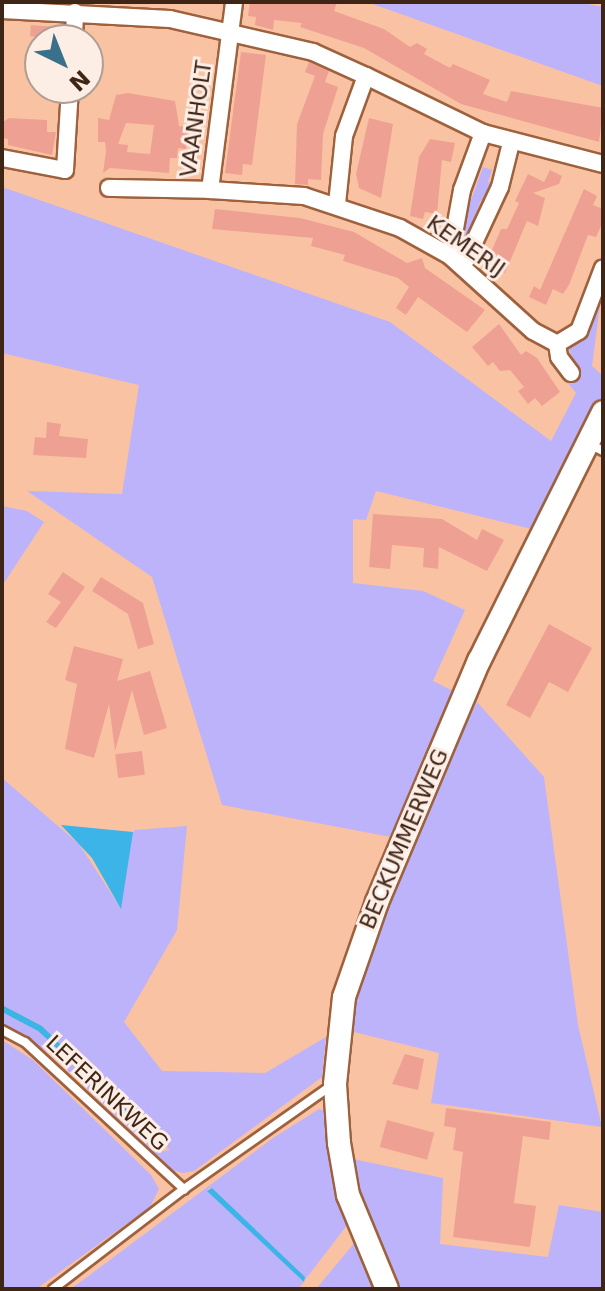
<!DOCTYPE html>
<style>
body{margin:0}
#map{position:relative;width:605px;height:1291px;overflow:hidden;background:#f9c2a3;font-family:"DejaVu Sans",sans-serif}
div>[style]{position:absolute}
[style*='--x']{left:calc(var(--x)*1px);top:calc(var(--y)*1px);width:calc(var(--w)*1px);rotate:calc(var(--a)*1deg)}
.green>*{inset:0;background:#bdb3fa}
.water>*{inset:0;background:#3cb4e7}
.building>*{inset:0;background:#eea193;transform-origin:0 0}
.roads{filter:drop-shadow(2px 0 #9e613d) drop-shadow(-2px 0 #9e613d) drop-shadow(0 2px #9e613d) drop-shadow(0 -2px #9e613d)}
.lane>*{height:8px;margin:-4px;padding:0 4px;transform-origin:4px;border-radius:4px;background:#fff}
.street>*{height:16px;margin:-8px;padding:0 8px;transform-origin:8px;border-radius:8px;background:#fff}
.secondary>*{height:22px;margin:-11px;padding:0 11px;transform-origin:11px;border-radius:11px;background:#fff}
span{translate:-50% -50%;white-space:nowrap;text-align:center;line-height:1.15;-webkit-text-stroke:6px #fcede5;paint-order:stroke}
.street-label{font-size:22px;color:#3f2516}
.frame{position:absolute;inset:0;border:4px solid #3f2516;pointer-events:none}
.north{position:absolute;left:24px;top:24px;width:80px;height:80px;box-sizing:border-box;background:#fcede5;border:2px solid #b09d92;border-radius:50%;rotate:137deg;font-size:22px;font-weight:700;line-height:32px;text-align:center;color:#3f2516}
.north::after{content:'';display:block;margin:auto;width:28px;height:36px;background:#39718b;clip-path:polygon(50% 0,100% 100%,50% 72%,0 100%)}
</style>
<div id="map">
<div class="green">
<i style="clip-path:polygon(367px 2px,578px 2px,603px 7px,603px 86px)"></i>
<i style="clip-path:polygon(483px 167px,492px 170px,488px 182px,494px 185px,488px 202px,481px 200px,467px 237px,459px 234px)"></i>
<i style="clip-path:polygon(2px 187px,390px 322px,551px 441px,576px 393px,567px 382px,579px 374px,569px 349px,584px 334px,603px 282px,592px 366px,603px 376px,603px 402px,540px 531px,376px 491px,366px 520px,353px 519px,353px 583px,423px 591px,465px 610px,433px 681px,455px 692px,391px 837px,222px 805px,152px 577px,27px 491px,122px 494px,139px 385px,2px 353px)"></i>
<i style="clip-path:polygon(2px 506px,27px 511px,44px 522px,2px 586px)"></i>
<i style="clip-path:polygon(477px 702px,544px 777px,578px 1025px,602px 1127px,431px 1103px,439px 1053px,350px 1031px,358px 981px,415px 829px)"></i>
<i style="clip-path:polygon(2px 778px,79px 844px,120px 907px,130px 836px,135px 830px,187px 826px,177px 930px,124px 1022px,162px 1071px,265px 1073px,326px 1037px,322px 1077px,194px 1171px,183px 1173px,173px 1170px,48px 1052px,2px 1023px,2px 1012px,38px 1031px,164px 1151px,170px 1150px,42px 1026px,2px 1005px)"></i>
<i style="clip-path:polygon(2px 1040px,33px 1060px,151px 1175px,159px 1189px,150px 1207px,36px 1289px,2px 1289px)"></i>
<i style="clip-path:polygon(319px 1109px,325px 1111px,348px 1224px,304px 1281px,212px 1188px,207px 1189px,304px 1282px,298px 1289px,71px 1289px,273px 1138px)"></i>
<i style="clip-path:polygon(353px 1159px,443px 1178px,440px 1244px,548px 1257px,559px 1205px,603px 1212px,603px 1289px,398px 1289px,363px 1204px)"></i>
<i style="clip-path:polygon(356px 1241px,379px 1289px,316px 1289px)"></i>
</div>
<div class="water">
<i style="clip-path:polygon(61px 825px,133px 832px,121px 909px,92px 858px)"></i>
<i style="clip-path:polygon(2px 1005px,42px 1026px,169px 1151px,38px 1031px,2px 1012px)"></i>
<i style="clip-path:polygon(212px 1188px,305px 1277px,304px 1282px,207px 1191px)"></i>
</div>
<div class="building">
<i style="clip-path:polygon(250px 2px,337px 2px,334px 11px,384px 29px,410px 47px,417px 43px,427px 49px,424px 54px,450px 68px,453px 64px,490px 80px,483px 94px,507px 102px,511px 91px,603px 108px,599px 142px,461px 104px,364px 48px,300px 27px,302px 23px,274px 20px,273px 30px,255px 25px,256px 17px,248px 16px)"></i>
<i style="clip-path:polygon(31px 25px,54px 27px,53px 40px,30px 36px)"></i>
<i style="clip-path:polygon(241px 52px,266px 55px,252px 165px,243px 164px,242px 175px,225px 173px)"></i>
<i style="clip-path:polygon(309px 62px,329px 71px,325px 82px,338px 87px,323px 134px,321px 180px,308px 179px,308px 185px,295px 184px,297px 124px,315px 76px,305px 72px)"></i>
<i style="clip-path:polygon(evenodd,128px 93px,175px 101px,179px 126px,189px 127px,186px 149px,178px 148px,177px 158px,170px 158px,169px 173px,110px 168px,103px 173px,106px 151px,105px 142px,98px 142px,98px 118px,109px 120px,116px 95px,128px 93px,126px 123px,154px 125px,150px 154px,127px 152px,128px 145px,118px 144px,126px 123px)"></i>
<i style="clip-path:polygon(9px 118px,47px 120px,47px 132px,56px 132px,52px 155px,8px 145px,8px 139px,2px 138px,3px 122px)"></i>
<i style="clip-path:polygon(369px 118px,393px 124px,381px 198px,359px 188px,356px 174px)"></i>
<i style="clip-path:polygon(430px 139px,455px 143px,451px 162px,442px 160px,437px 214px,425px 212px,423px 219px,410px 216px,419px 157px)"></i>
<i style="clip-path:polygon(550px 170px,562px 176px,559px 184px,533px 193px,545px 198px,538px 226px,527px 221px,505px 273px,486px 264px,501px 229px,507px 229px,519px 203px,515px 201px,528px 174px,544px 182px)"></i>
<i style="clip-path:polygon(584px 189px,597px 196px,593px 205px,603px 209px,603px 222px,596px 237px,588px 235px,569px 285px,563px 294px,553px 289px,546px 305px,529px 297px,534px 286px,540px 290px)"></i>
<i style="clip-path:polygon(215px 209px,300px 218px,354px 232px,407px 263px,422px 258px,425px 268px,485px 310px,467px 332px,418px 297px,406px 315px,396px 308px,409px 287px,398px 278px,343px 261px,345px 255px,311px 246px,313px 238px,212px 229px)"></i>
<i style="clip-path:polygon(499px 324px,521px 355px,526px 351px,537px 358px,560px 392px,542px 406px,535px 398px,528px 404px,518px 391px,524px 387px,510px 370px,500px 371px,493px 362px,488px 366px,472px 347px)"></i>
<i style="clip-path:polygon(47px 422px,61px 424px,59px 436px,88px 439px,86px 458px,33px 455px,35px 437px,46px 438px)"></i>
<i style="clip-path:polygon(373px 514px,442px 519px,477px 540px,482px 529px,504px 540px,487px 571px,439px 547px,438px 569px,423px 567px,424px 548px,392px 545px,390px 569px,369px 567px)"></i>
<i style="clip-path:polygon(63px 572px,85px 587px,56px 628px,46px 622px,61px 602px,48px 594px)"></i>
<i style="clip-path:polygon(101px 577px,143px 603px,154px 644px,138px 649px,128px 614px,92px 591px)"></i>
<i style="clip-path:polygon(549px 624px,592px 648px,568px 692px,549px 682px,530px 718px,506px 705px)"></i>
<i style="clip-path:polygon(74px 646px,123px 659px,117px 681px,150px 671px,167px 728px,144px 735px,132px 690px,115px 751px,109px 704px,94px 758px,65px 749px,77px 684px,65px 680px)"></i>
<i style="left:142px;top:751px;width:24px;height:27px;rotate:83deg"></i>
<i style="clip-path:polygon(405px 1054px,424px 1059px,418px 1090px,392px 1084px)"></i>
<i style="clip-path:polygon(446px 1108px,551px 1122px,549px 1140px,523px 1136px,514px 1203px,536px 1206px,530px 1247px,453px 1237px,463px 1152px,453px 1150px,456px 1128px,444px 1126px)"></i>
<i style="left:387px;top:1120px;width:49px;height:28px;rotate:15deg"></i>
</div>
<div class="roads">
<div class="lane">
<i style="--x:588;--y:443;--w:17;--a:28"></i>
<i style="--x:2;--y:1030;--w:26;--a:28"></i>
<i style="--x:25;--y:1042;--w:217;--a:42.8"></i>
<i style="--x:184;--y:1189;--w:181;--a:-35.1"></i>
<i style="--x:53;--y:1289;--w:165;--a:-37.4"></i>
</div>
<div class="street">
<i style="--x:2;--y:10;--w:168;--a:3.1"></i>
<i style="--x:170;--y:19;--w:147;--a:13"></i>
<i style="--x:313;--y:52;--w:58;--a:24.4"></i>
<i style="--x:74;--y:40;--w:28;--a:-88"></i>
<i style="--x:2;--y:158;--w:64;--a:10.8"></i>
<i style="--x:65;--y:170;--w:82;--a:-86.5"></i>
<i style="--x:109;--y:188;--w:101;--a:1.1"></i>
<i style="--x:210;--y:190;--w:190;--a:-82.7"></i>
<i style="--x:210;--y:190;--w:94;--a:3.7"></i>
<i style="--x:304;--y:196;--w:101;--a:18.4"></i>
<i style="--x:400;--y:228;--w:57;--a:29.2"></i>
<i style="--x:450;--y:256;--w:112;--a:42.1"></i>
<i style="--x:533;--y:331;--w:27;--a:28"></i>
<i style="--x:557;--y:344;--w:26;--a:-31"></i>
<i style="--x:579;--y:331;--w:67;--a:-69.1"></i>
<i style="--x:337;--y:204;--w:68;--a:-84.1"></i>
<i style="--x:344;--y:136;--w:64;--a:-69.9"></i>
<i style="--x:366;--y:76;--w:130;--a:26"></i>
<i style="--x:483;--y:133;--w:124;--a:14.5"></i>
<i style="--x:450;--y:256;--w:67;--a:-79.7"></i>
<i style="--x:462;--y:190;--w:61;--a:-69.8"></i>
<i style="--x:463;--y:266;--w:87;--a:-64.9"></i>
<i style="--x:500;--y:187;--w:45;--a:-76"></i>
<i style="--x:557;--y:344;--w:13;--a:81"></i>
<i style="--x:559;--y:357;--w:20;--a:53"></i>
</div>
<div class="secondary">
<i style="--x:387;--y:1289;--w:102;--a:-112.5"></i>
<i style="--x:348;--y:1195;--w:53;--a:-99.8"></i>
<i style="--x:339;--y:1143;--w:59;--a:-93.9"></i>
<i style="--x:335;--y:1084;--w:87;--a:-84.1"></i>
<i style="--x:344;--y:997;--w:101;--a:-70.8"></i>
<i style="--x:377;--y:902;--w:262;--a:-67.1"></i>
<i style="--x:479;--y:661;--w:278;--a:-63.5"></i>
</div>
</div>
<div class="street-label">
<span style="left:196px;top:119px;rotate:-82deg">VAANHOLT</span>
<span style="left:466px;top:246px;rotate:35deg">KEMERIJ</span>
<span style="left:404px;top:839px;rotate:-67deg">BECKUMMERWEG</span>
<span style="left:107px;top:1093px;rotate:43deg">LEFERINKWEG</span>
</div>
<div class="frame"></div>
<div class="north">N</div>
</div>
